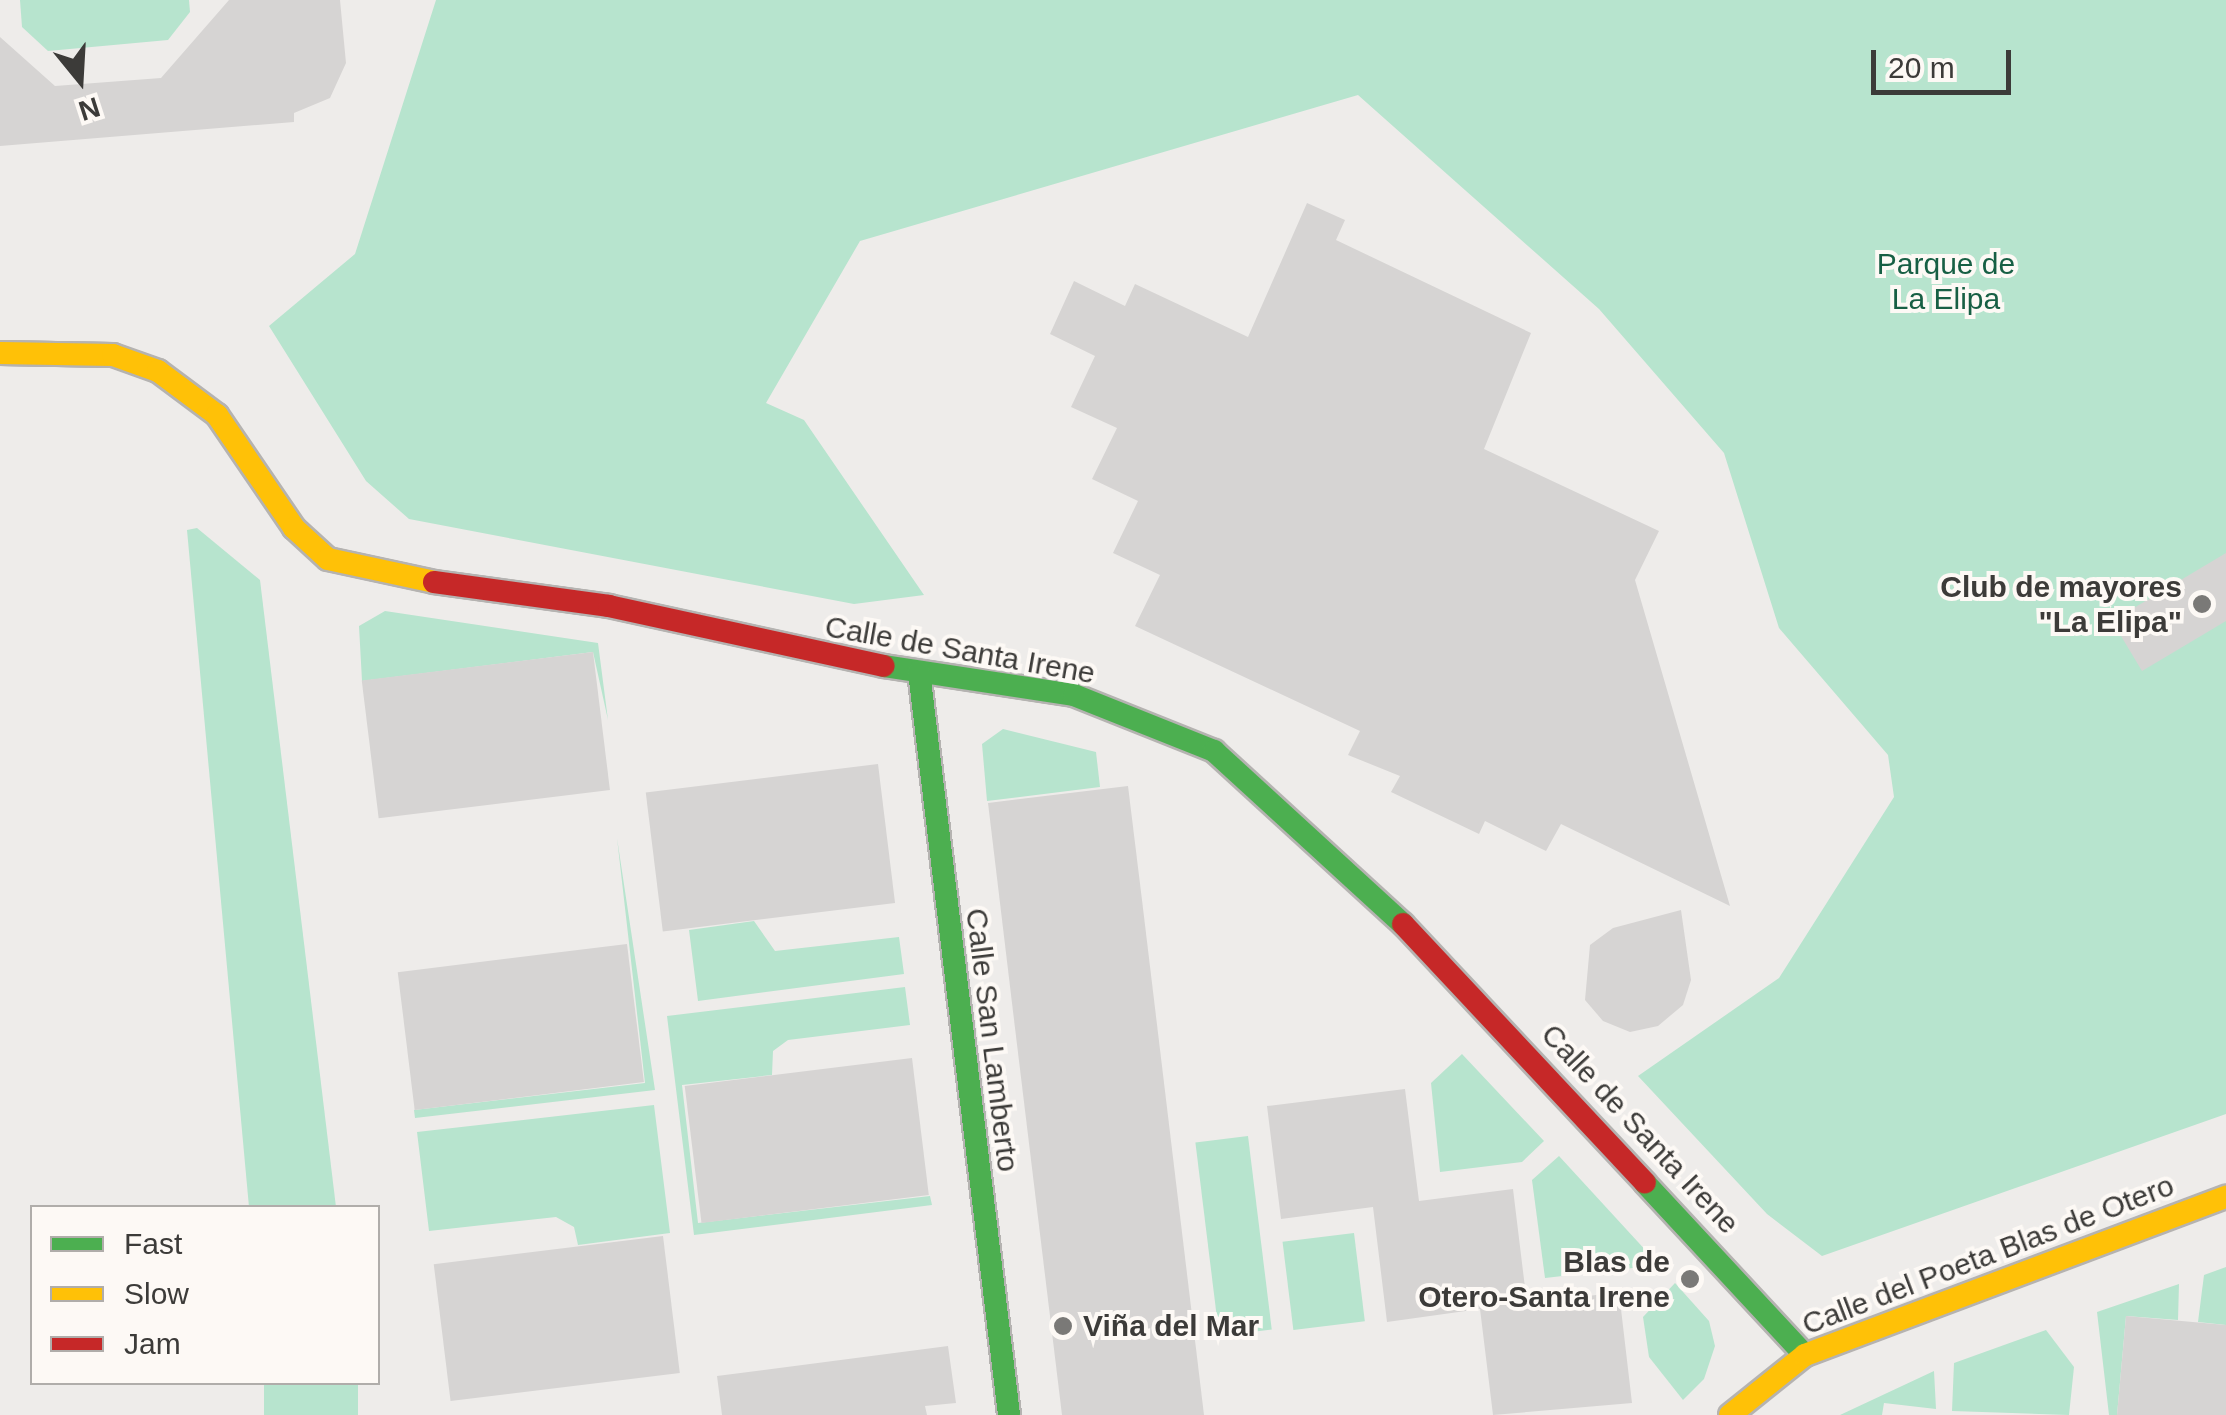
<!DOCTYPE html>
<meta charset="utf-8">
<style>
body{margin:0}
#map{position:relative;width:2226px;height:1415px;overflow:hidden;background:#eeecea;font-family:Arial,sans-serif}
div>[style]{position:absolute}
[style*='--x']{left:calc(var(--x)*1px);top:calc(var(--y)*1px);width:calc(var(--w)*1px);rotate:calc(var(--a)*1deg)}
.green>*{inset:0;background:#b7e4ce;transform-origin:0 0}
.building>*{inset:0;background:#d6d4d3;transform-origin:0 0}
.roads{filter:drop-shadow(2px 0 #b5b3b1) drop-shadow(-2px 0 #b5b3b1) drop-shadow(0 2px #b5b3b1) drop-shadow(0 -2px #b5b3b1)}
.fast>*{height:22px;margin:-11px;padding:0 11px;transform-origin:11px;border-radius:11px;background:#4caf50}
.slow>*{height:22px;margin:-11px;padding:0 11px;transform-origin:11px;border-radius:11px;background:#ffc107}
.jam>*{height:22px;margin:-11px;padding:0 11px;transform-origin:11px;border-radius:11px;background:#c62828}
.dots>*{width:28px;height:28px;translate:-50% -50%;box-sizing:border-box;border:5px solid #fdf9f5;border-radius:50%}
span{translate:-50% -50%;white-space:nowrap;text-align:center;line-height:1.15;-webkit-text-stroke:8px #fdf9f5;paint-order:stroke}
.park-label{font-size:30px;color:#175f44}
.poi-label{font-size:30px;color:#3c3b39;font-weight:700}
.right{translate:-100% -50%;text-align:right}
.left{translate:0 -50%;text-align:left}
.street-label{font-size:30px;color:#3c3b39}
.legend{position:absolute;left:30px;top:1205px;width:350px;height:180px;box-sizing:border-box;background:#fdf9f5;border:2px solid #b0adaa;margin:0;padding:12px 18px;list-style:none;font-size:30px;color:#3c3b39}
.legend li{display:flex;align-items:center;gap:20px;height:50px}
.legend b{width:50px;border:2px solid #b0adaa}
.north{position:absolute;left:30px;top:30px;width:100px;height:100px;-webkit-text-stroke:8px #fdf9f5;paint-order:stroke;rotate:162deg;font-size:28px;font-weight:700;line-height:40px;text-align:center;color:#3c3b39}
.north::after{content:'';display:block;margin:auto;width:35px;height:45px;background:#3c3b39;clip-path:polygon(50% 0,100% 100%,50% 72%,0 100%)}
.scale{position:absolute;left:1871px;top:50px;width:140px;height:45px;box-sizing:border-box;border:5px solid #3c3b39;border-top:0;padding-left:12px;font-size:30px;line-height:35px;white-space:nowrap;color:#3c3b39;-webkit-text-stroke:8px #fdf9f5;paint-order:stroke}
</style>
<div id="map">
<div class="green">
<i style="clip-path:polygon(20px 0,189px 0,190px 12px,168px 40px,48px 51px,22px 27px)"></i>
<i style="clip-path:polygon(436px 0,2226px 0,2226px 1114px,1822px 1256px,1767px 1214px,1638px 1076px,1779px 978px,1894px 797px,1888px 755px,1779px 628px,1724px 453px,1599px 309px,1358px 95px,860px 241px,766px 403px,804px 420px,924px 595px,854px 604px,409px 519px,366px 481px,269px 326px,355px 254px)"></i>
<i style="clip-path:polygon(197px 528px,260px 580px,336px 1207px,249px 1207px,187px 530px)"></i>
<i style="clip-path:polygon(385px 611px,598px 643px,608px 720px,593px 652px,362px 681px,359px 626px)"></i>
<i style="clip-path:polygon(1003px 729px,1096px 752px,1100px 787px,987px 801px,982px 744px)"></i>
<i style="clip-path:polygon(617px 838px,655px 1090px,415px 1118px,414px 1110px,645px 1083px)"></i>
<i style="clip-path:polygon(754px 921px,775px 951px,899px 937px,904px 974px,698px 1001px,689px 930px)"></i>
<i style="clip-path:polygon(905px 987px,910px 1025px,788px 1040px,773px 1051px,772px 1075px,682px 1085px,698px 1223px,930px 1196px,932px 1205px,694px 1235px,667px 1016px)"></i>
<i style="clip-path:polygon(1462px 1054px,1544px 1141px,1522px 1162px,1440px 1172px,1431px 1083px)"></i>
<i style="clip-path:polygon(654px 1105px,670px 1233px,578px 1245px,574px 1227px,556px 1217px,429px 1231px,417px 1132px)"></i>
<i style="left:1248px;top:1136px;width:195px;height:53px;rotate:83deg"></i>
<i style="clip-path:polygon(1559px 1156px,1649px 1254px,1633px 1268px,1545px 1278px,1532px 1180px)"></i>
<i style="left:1354px;top:1233px;width:89px;height:72px;rotate:83deg"></i>
<i style="clip-path:polygon(2226px 1267px,2226px 1325px,2198px 1322px,2204px 1275px)"></i>
<i style="clip-path:polygon(1675px 1283px,1709px 1321px,1715px 1346px,1704px 1379px,1683px 1400px,1649px 1357px,1643px 1317px)"></i>
<i style="clip-path:polygon(2179px 1284px,2178px 1320px,2126px 1316px,2117px 1415px,2109px 1415px,2097px 1312px)"></i>
<i style="clip-path:polygon(2046px 1330px,2074px 1367px,2069px 1415px,1952px 1411px,1954px 1363px)"></i>
<i style="clip-path:polygon(1934px 1371px,1936px 1409px,1884px 1403px,1882px 1415px,1840px 1415px)"></i>
<i style="left:264px;top:1383px;width:94px;height:32px"></i>
</div>
<div class="building">
<i style="clip-path:polygon(229px 0,340px 0,346px 63px,330px 98px,294px 113px,294px 122px,0 146px,0 37px,55px 86px,161px 78px)"></i>
<i style="clip-path:polygon(1307px 203px,1345px 220px,1336px 240px,1531px 333px,1484px 449px,1659px 531px,1635px 580px,1730px 906px,1561px 824px,1546px 851px,1485px 821px,1479px 834px,1391px 792px,1400px 776px,1348px 755px,1360px 731px,1135px 626px,1160px 575px,1113px 553px,1138px 501px,1092px 479px,1117px 428px,1071px 407px,1095px 356px,1050px 334px,1074px 281px,1125px 306px,1135px 284px,1248px 337px)"></i>
<i style="clip-path:polygon(2226px 553px,2226px 621px,2142px 671px,2112px 621px)"></i>
<i style="left:593px;top:652px;width:139px;height:233px;rotate:83deg"></i>
<i style="left:878px;top:764px;width:140px;height:234px;rotate:83deg"></i>
<i style="clip-path:polygon(1128px 786px,1142px 900px,1204px 1415px,1062px 1415px,1015px 1028px,988px 803px)"></i>
<i style="clip-path:polygon(1681px 910px,1691px 980px,1683px 1005px,1658px 1026px,1630px 1032px,1603px 1021px,1585px 1000px,1590px 945px,1613px 928px)"></i>
<i style="left:627px;top:944px;width:139px;height:231px;rotate:83deg"></i>
<i style="left:912px;top:1058px;width:138px;height:229px;rotate:83deg"></i>
<i style="clip-path:polygon(1405px 1089px,1419px 1201px,1513px 1189px,1527px 1304px,1619px 1292px,1632px 1403px,1493px 1415px,1480px 1309px,1387px 1322px,1373px 1207px,1281px 1219px,1267px 1106px)"></i>
<i style="left:663px;top:1236px;width:138px;height:231px;rotate:83deg"></i>
<i style="clip-path:polygon(2126px 1316px,2226px 1325px,2226px 1415px,2117px 1415px)"></i>
<i style="clip-path:polygon(948px 1346px,956px 1403px,925px 1406px,927px 1415px,722px 1415px,717px 1376px)"></i>
</div>
<div class="roads">
<div class="fast">
<i style="--x:884;--y:666;--w:192;--a:8.7"></i>
<i style="--x:1074;--y:695;--w:151;--a:21.8"></i>
<i style="--x:1214;--y:751;--w:256;--a:42.5"></i>
<i style="--x:919;--y:672;--w:748;--a:83.09"></i>
<i style="--x:1645;--y:1183;--w:235;--a:47.1"></i>
</div>
<div class="slow">
<i style="--x:0;--y:353;--w:113;--a:1"></i>
<i style="--x:113;--y:355;--w:48;--a:19.6"></i>
<i style="--x:158;--y:371;--w:74;--a:36.7"></i>
<i style="--x:217;--y:415;--w:137;--a:55.7"></i>
<i style="--x:294;--y:528;--w:46;--a:42.4"></i>
<i style="--x:328;--y:559;--w:108;--a:12.2"></i>
<i style="--x:1730;--y:1415;--w:96;--a:-38.7"></i>
<i style="--x:1805;--y:1355;--w:450;--a:-20.6"></i>
</div>
<div class="jam">
<i style="--x:434;--y:582;--w:177;--a:7.8"></i>
<i style="--x:609;--y:606;--w:281;--a:12.3"></i>
<i style="--x:1403;--y:924;--w:354;--a:46.9"></i>
</div>
</div>
<div class="dots">
<i style="left:2202px;top:604px;background:#7a7977"></i>
<i style="left:1690px;top:1279px;background:#7a7977"></i>
<i style="left:1063px;top:1326px;background:#7a7977"></i>
</div>
<div class="park-label">
<span style="left:1946px;top:281px">Parque de<br>La Elipa</span>
</div>
<div class="poi-label">
<span class="right" style="left:2182px;top:604px">Club de mayores<br>"La Elipa"</span>
<span class="right" style="left:1670px;top:1279px">Blas de<br>Otero-Santa Irene</span>
<span class="left" style="left:1083px;top:1326px">Viña del Mar</span>
</div>
<div class="street-label">
<span style="left:960px;top:650px;rotate:10deg">Calle de Santa Irene</span>
<span style="left:992px;top:1040px;rotate:83deg">Calle San Lamberto</span>
<span style="left:1640px;top:1129px;rotate:47deg">Calle de Santa Irene</span>
<span style="left:1988px;top:1255px;rotate:-21deg">Calle del Poeta Blas de Otero</span>
</div>
<ul class="legend">
<li><b style="height:12px;background:#4caf50"></b>Fast</li>
<li><b style="height:12px;background:#ffc107"></b>Slow</li>
<li><b style="height:12px;background:#c62828"></b>Jam</li>
</ul>
<div class="north">N</div>
<div class="scale">20 m</div>
</div>
